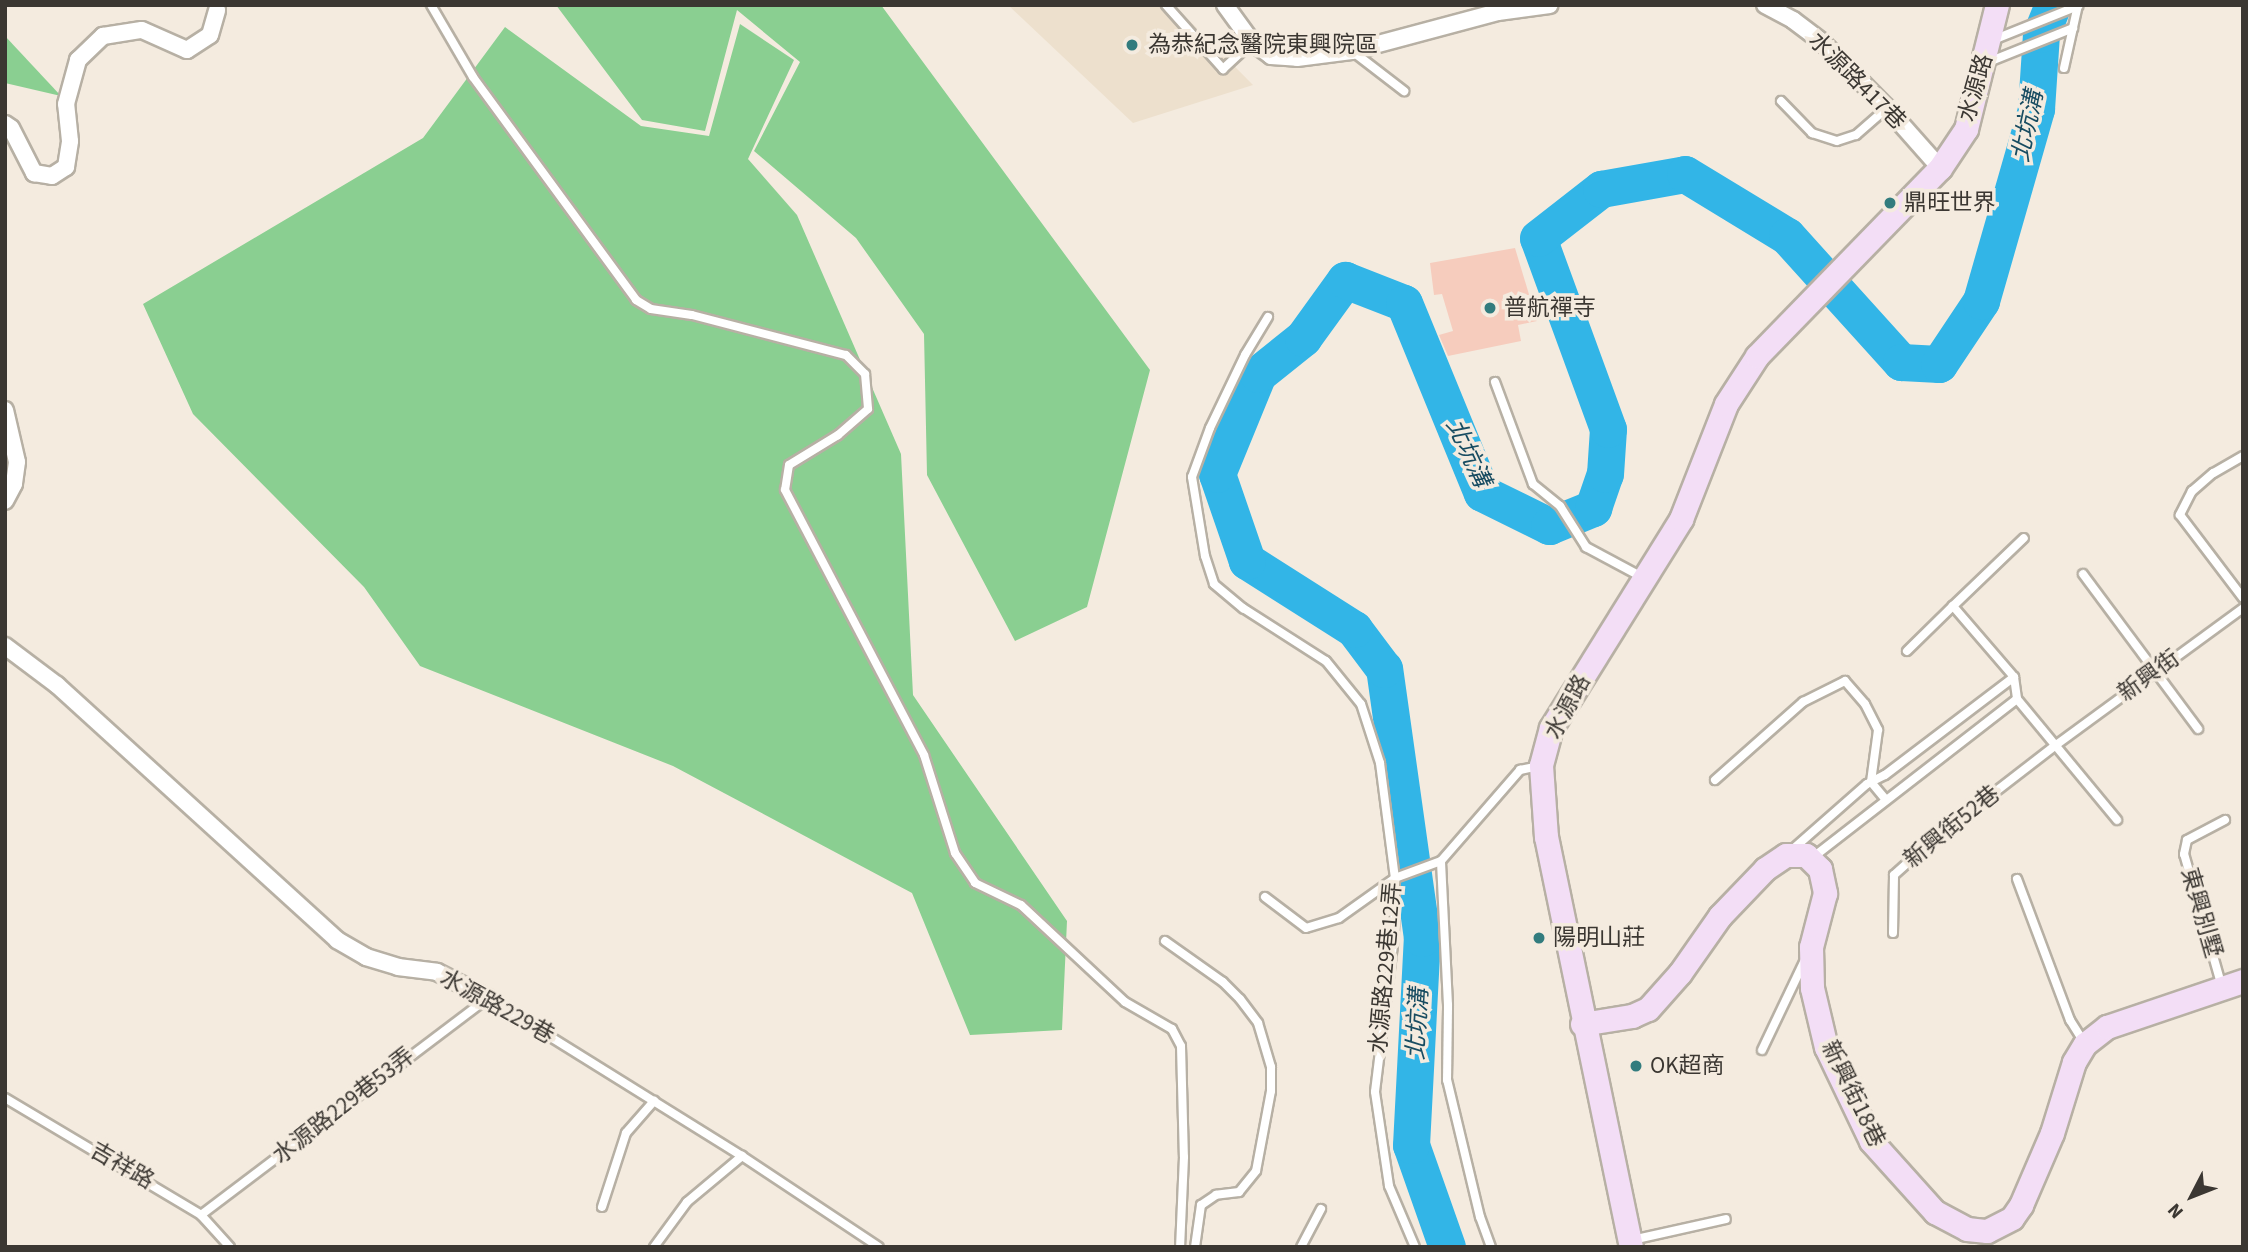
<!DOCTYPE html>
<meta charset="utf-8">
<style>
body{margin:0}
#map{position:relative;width:2248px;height:1252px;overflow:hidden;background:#f4ebdf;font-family:"Source Sans 3","Noto Sans TC",sans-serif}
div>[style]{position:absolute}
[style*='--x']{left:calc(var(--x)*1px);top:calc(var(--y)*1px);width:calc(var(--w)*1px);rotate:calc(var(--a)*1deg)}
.built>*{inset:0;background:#ede0cd}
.green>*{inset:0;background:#8acf91}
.river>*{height:37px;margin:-18.5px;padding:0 18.5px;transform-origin:18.5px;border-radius:18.5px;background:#32b5e7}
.building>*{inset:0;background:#f6ccbd}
.roads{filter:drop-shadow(2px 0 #b7b0a4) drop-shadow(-2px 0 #b7b0a4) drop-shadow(0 2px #b7b0a4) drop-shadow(0 -2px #b7b0a4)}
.lane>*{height:8px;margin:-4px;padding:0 4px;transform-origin:4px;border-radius:4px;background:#fff}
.street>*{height:16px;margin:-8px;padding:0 8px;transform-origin:8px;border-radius:8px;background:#fff}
.secondary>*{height:23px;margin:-11.5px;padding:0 11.5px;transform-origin:11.5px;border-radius:11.5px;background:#f3def6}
.dots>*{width:19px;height:19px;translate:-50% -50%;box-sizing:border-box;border:4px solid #f4ebdf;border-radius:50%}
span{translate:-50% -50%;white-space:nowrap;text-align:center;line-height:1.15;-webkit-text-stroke:7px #f4ebdf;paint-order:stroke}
.poi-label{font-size:23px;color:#3b3732}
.left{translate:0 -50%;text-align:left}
.street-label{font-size:23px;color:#3b3732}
.water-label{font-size:24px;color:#184c61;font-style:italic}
.frame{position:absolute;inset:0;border:7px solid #3b3732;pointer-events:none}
.north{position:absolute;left:2157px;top:1161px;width:70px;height:70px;-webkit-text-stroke:5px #f4ebdf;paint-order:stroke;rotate:228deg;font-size:19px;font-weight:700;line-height:28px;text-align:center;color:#3b3732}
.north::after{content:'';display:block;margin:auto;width:24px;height:32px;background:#3b3732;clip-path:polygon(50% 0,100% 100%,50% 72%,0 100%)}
</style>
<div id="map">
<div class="built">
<i style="clip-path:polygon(1008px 5px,1174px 5px,1253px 85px,1133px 123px)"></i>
</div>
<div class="green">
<i style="clip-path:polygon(556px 5px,881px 5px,1150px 370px,1087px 607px,1015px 641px,927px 475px,924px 334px,856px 238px,754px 151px,800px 62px,737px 10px,705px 131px,642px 120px)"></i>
<i style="clip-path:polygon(740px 24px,794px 60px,748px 159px,797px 215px,901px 454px,913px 695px,1067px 921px,1062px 1030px,970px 1035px,912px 893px,673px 766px,420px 666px,364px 587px,193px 414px,143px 304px,423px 138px,505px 27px,641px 126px,709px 136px)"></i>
<i style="clip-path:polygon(5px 36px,61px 96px,5px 83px)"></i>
</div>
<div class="river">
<i style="--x:1447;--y:1247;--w:108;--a:-109.4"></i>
<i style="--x:1411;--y:1145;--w:207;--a:-87"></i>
<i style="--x:1422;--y:938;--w:272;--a:-98"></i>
<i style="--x:1384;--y:669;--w:50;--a:-126.9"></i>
<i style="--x:1354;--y:629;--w:127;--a:-147.6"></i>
<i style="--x:1247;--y:561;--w:92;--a:-109"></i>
<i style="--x:1217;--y:474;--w:108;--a:-67.7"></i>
<i style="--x:1258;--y:374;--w:58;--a:-38.7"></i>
<i style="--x:1303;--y:338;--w:72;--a:-54.1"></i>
<i style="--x:1345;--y:280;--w:63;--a:21.3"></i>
<i style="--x:1404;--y:303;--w:205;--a:67.7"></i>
<i style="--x:1482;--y:493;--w:75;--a:26.2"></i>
<i style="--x:1549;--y:526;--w:48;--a:-22.2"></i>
<i style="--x:1593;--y:508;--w:36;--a:-71"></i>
<i style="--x:1605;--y:474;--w:45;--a:-86.2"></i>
<i style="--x:1608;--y:429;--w:203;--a:-110.1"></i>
<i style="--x:1538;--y:238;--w:80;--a:-37.9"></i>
<i style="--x:1601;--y:189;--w:85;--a:-10.1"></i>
<i style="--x:1685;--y:174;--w:119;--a:31.3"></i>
<i style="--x:1787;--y:236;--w:170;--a:47.9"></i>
<i style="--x:1901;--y:362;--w:38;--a:3"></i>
<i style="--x:1939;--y:364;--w:76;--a:-56.3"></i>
<i style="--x:1981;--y:301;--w:200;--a:-74"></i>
<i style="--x:2036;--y:109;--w:75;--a:-86.2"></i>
<i style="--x:2041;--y:34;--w:31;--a:-68"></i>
</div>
<div class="building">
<i style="clip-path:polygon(1515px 248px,1537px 321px,1518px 325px,1521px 341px,1448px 356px,1439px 335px,1453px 331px,1442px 294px,1434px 295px,1430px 263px)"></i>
</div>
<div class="roads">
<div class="lane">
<i style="--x:431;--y:5;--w:83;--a:59.7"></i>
<i style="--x:473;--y:77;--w:276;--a:53.8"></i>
<i style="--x:636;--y:300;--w:17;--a:31"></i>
<i style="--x:651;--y:309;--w:41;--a:8.3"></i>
<i style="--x:692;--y:315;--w:159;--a:14.6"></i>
<i style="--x:846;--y:355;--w:27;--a:45"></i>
<i style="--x:865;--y:374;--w:35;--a:85"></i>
<i style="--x:868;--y:409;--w:40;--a:139"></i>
<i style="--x:838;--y:435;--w:57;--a:148.5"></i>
<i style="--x:789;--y:465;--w:25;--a:99"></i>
<i style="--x:785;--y:490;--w:299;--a:62.3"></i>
<i style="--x:924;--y:755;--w:103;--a:72.4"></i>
<i style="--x:955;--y:853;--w:36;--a:56"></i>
<i style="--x:975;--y:883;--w:51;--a:25.6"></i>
<i style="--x:1021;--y:905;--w:142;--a:43"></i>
<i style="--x:1125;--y:1002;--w:54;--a:29.9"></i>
<i style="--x:1172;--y:1029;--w:19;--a:62"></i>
<i style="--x:1181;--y:1046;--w:111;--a:88.5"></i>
<i style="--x:1184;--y:1157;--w:90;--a:92.5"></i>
<i style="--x:1166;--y:5;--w:86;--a:48.3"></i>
<i style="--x:1223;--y:69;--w:40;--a:-43"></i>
<i style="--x:1993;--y:40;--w:92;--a:-21.8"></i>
<i style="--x:1352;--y:51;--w:66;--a:37.6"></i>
<i style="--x:1986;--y:63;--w:94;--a:-21.9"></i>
<i style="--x:2064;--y:68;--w:65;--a:-77.5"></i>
<i style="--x:1781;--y:101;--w:45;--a:45.9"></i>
<i style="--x:1812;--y:133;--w:26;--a:18"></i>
<i style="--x:1837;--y:141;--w:20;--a:-18"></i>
<i style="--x:1856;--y:135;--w:41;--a:-41.1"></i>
<i style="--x:1268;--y:317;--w:44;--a:121.2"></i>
<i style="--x:1245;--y:355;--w:81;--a:115.6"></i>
<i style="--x:1210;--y:428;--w:52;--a:110.2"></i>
<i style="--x:1192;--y:477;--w:80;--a:80.7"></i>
<i style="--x:1205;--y:556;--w:29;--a:72"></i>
<i style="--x:1214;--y:584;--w:38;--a:40"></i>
<i style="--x:1243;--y:608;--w:98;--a:32.6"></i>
<i style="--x:1326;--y:661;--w:55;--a:50.9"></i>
<i style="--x:1361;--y:704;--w:62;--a:72.1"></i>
<i style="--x:1380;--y:763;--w:116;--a:82.6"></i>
<i style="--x:1395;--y:878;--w:59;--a:91"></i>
<i style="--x:1394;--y:937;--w:156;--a:97"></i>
<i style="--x:1375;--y:1092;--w:95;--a:81.5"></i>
<i style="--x:1389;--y:1186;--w:66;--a:66.9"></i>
<i style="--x:1495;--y:382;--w:109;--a:69.6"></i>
<i style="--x:1533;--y:484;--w:35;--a:39"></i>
<i style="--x:1560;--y:506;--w:49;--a:57.6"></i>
<i style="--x:1586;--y:547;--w:64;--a:28.2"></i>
<i style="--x:2243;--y:456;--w:34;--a:150"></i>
<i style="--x:2213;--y:473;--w:28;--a:139"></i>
<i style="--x:2192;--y:491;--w:27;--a:117"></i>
<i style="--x:2180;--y:515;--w:104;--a:52.8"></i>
<i style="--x:2083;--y:574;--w:193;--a:53.4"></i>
<i style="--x:1907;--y:651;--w:64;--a:-44.4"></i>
<i style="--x:2014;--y:677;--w:94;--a:-130.7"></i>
<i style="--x:1953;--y:606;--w:98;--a:-43.8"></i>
<i style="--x:2014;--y:677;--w:22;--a:82"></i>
<i style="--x:2017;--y:699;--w:157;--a:50.4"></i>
<i style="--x:1715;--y:780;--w:118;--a:-41.6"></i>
<i style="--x:1803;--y:702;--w:47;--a:-26.6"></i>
<i style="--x:1845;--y:681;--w:30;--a:49"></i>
<i style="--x:1865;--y:704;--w:29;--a:63"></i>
<i style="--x:1878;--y:730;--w:52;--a:97.7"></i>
<i style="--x:1871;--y:782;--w:23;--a:50"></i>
<i style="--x:1793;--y:849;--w:98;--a:-41.3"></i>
<i style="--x:1867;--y:784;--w:20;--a:-27"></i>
<i style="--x:1885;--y:775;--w:162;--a:-37.2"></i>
<i style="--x:1812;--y:858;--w:259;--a:-37.8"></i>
<i style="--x:2017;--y:879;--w:151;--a:69.4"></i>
<i style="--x:2070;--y:1020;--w:25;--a:58"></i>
<i style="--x:1265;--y:897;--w:51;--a:37.1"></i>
<i style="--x:1306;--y:928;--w:34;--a:-17"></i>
<i style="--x:1339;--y:918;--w:69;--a:-35.5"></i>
<i style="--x:1395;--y:878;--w:49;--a:-20.3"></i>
<i style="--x:1893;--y:933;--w:58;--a:-89"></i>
<i style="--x:1894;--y:875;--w:52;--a:-41.9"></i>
<i style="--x:1933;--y:840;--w:155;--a:-37.7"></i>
<i style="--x:2056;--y:745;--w:232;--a:-36.2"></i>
<i style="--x:1165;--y:941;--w:71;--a:35.3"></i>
<i style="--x:1223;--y:982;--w:24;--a:45"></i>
<i style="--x:1240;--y:999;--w:30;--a:53"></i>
<i style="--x:1258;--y:1023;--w:46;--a:73.5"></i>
<i style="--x:1271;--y:1067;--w:24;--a:90"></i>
<i style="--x:1271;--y:1091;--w:81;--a:100.6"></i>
<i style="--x:1256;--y:1171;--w:27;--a:129"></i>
<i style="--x:1239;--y:1192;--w:23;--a:173"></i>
<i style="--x:1216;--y:1195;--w:18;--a:146"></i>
<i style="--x:1201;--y:1205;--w:42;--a:98.1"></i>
<i style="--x:2222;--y:987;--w:138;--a:-105.9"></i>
<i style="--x:2184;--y:854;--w:14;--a:-78"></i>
<i style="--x:2187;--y:840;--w:43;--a:-27.8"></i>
<i style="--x:1762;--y:1050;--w:98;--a:-64.5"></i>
<i style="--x:5;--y:1098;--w:228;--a:30.8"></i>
<i style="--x:201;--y:1215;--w:43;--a:47.8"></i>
<i style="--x:602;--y:1207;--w:78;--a:-72"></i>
<i style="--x:626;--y:1133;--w:43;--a:-48.8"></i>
<i style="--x:201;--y:1215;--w:360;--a:-37.1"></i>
<i style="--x:488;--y:998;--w:299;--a:31.9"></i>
<i style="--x:742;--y:1156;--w:164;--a:33.6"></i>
<i style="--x:1632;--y:1240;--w:96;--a:-12.6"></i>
<i style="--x:654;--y:1247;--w:56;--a:-53.7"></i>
<i style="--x:687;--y:1202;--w:72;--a:-39.9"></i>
<i style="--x:1301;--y:1247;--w:43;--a:-62.2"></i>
<i style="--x:1491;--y:1247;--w:32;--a:-110"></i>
<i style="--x:1480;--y:1217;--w:141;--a:-103.5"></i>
<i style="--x:1447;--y:1080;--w:75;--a:-89.2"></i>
<i style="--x:1448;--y:1005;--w:144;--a:-92.8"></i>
<i style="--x:1441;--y:861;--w:121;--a:-49"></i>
<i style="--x:1520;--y:770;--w:19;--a:-12"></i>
</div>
<div class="street">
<i style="--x:1225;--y:5;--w:46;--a:53.9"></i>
<i style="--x:1252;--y:42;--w:24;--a:36"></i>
<i style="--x:1271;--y:56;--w:26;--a:4"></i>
<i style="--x:1297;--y:58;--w:55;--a:-7.3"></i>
<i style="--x:1352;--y:51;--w:151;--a:-15"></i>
<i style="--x:1498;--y:12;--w:52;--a:-7.7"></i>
<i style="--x:1765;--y:5;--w:32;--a:28"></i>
<i style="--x:1793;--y:20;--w:38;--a:37"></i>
<i style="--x:1823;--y:43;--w:91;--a:45.4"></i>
<i style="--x:1887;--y:108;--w:80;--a:48.5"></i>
<i style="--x:5;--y:124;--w:7;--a:34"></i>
<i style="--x:11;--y:128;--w:51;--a:62.9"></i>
<i style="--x:34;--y:173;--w:18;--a:9"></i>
<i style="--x:52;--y:176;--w:17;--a:-33"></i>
<i style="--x:66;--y:167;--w:26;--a:-81"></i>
<i style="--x:70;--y:141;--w:37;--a:-96"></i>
<i style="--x:66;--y:104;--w:46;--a:-74.7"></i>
<i style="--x:78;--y:60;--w:35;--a:-44"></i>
<i style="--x:103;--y:36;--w:39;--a:-9"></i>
<i style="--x:142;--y:30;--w:49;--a:24"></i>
<i style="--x:187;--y:50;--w:27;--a:-33"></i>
<i style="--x:210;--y:35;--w:26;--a:-74"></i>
<i style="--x:5;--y:410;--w:53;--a:77"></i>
<i style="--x:17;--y:462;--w:22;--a:98"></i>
<i style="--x:14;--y:484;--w:19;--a:118"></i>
<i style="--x:5;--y:646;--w:65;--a:36.9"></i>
<i style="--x:57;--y:685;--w:379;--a:42.3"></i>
<i style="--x:337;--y:940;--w:34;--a:30"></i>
<i style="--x:366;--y:957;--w:34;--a:17"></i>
<i style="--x:398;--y:967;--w:39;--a:7"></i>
<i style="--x:437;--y:972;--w:57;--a:27"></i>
</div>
<div class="secondary">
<i style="--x:1582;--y:1024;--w:51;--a:-9.1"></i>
<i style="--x:1632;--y:1016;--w:17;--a:-24"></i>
<i style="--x:1648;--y:1009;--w:48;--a:-48.4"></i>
<i style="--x:1680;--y:973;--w:70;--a:-54.9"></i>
<i style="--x:1720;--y:916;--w:65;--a:-46.2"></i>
<i style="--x:1765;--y:869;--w:25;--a:-34"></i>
<i style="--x:1786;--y:855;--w:20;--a:0"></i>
<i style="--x:1806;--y:855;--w:20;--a:45"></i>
<i style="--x:1820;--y:869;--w:25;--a:78"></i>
<i style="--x:1825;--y:893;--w:56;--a:104.5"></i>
<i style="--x:1811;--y:947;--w:41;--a:88.6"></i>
<i style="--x:1812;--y:988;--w:61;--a:76.7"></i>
<i style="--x:1826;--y:1047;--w:104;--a:64.4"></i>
<i style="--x:1871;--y:1141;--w:96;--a:48"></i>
<i style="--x:1935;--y:1212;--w:36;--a:28"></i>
<i style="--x:1967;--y:1229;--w:20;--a:6"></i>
<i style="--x:1987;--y:1231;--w:28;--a:-27"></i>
<i style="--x:2012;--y:1218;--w:16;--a:-55"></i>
<i style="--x:2021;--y:1205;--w:78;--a:-66.7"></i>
<i style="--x:2052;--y:1133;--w:74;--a:-72.8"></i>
<i style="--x:2074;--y:1062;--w:21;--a:-59"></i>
<i style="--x:2085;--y:1044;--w:28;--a:-38"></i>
<i style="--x:2107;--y:1027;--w:144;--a:-18.7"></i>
<i style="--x:1631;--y:1247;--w:419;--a:-101.7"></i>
<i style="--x:1546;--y:837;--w:72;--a:-94"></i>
<i style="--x:1541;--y:765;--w:38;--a:-75"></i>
<i style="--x:1551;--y:728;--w:246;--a:-58.1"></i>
<i style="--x:1681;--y:519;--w:123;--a:-68.6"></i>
<i style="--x:1726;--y:404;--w:57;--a:-57.1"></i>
<i style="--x:1757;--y:356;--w:262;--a:-45.8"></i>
<i style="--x:1940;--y:168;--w:47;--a:-56.3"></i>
<i style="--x:1966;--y:129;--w:128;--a:-76"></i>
</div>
</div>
<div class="dots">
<i style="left:1132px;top:45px;background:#327c7e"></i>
<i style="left:1890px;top:203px;background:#327c7e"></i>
<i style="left:1490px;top:308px;background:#327c7e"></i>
<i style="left:1539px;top:938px;background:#327c7e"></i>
<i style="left:1636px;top:1066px;background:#327c7e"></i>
</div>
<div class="poi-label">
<span class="left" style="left:1148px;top:45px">為恭紀念醫院東興院區</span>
<span class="left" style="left:1904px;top:203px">鼎旺世界</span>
<span class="left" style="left:1504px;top:308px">普航禪寺</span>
<span class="left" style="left:1553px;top:938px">陽明山莊</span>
<span class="left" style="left:1650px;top:1066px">OK超商</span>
</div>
<div class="street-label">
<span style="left:1857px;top:81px;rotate:45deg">水源路417巷</span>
<span style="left:1976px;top:88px;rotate:-74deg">水源路</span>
<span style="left:2149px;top:676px;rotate:-36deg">新興街</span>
<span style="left:1568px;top:707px;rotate:-62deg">水源路</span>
<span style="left:1952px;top:827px;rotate:-39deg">新興街52巷</span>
<span style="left:2201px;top:913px;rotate:74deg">東興別墅</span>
<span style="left:1386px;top:968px;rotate:-85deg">水源路229巷12弄</span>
<span style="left:497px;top:1007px;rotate:29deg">水源路229巷</span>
<span style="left:1853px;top:1094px;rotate:64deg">新興街18巷</span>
<span style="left:344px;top:1106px;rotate:-38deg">水源路229巷53弄</span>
<span style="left:122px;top:1166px;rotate:30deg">吉祥路</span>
</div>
<div class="water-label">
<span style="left:2028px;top:126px;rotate:-78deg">北坑溝</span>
<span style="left:1468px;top:453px;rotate:65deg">北坑溝</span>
<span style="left:1418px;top:1024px;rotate:-87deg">北坑溝</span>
</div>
<div class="frame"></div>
<div class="north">N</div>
</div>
